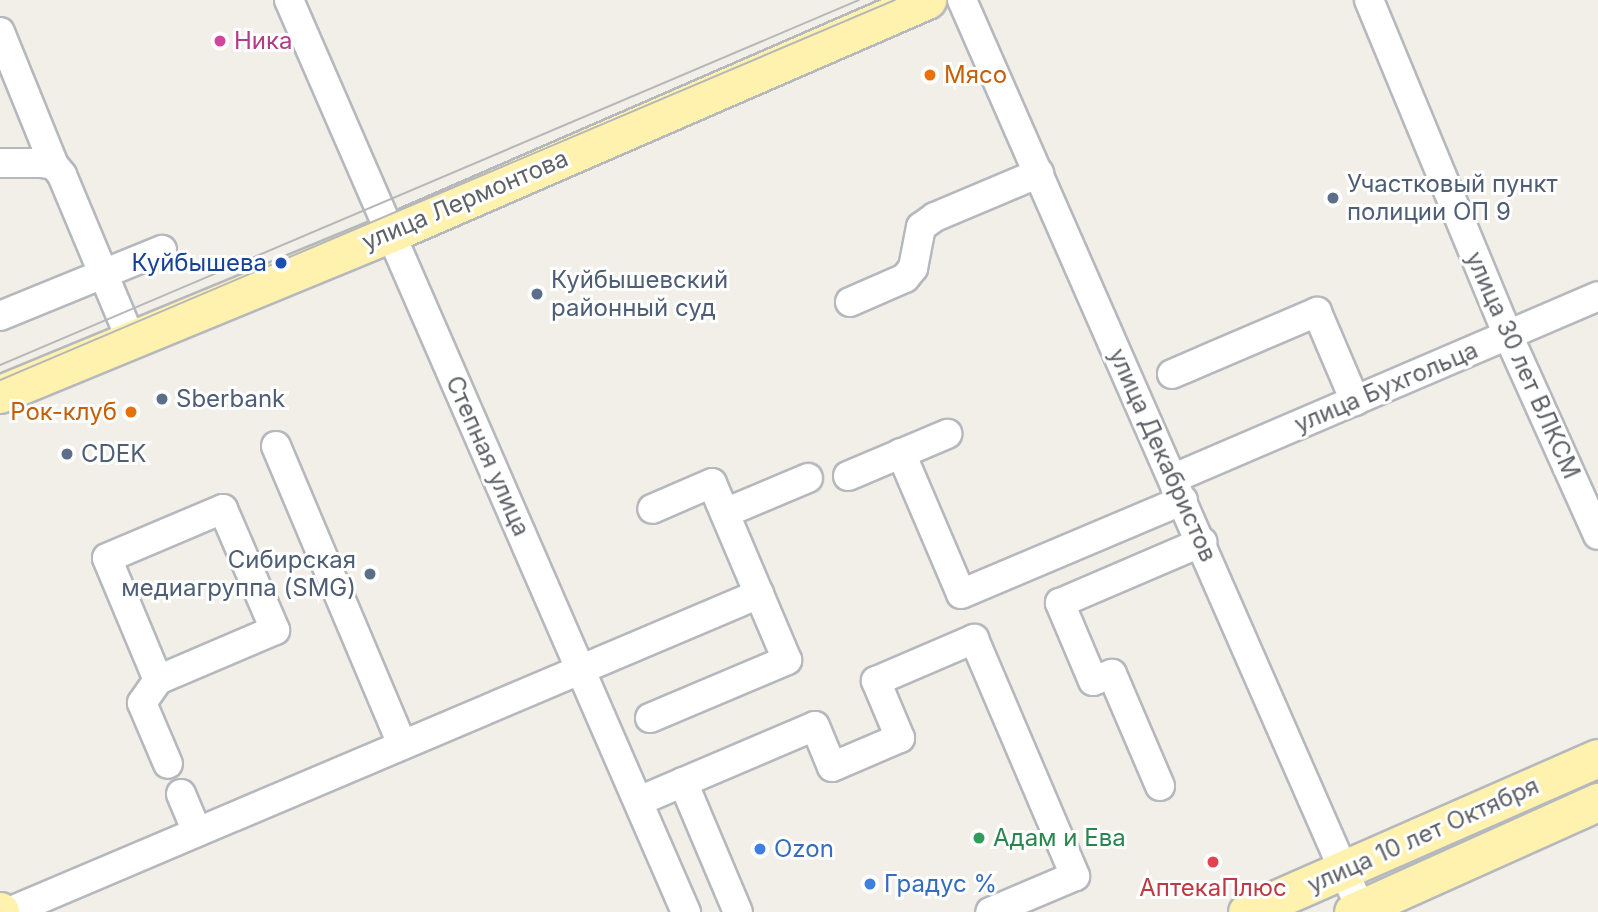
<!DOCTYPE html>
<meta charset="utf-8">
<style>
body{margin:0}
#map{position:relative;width:1598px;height:912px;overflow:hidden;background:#f1efe8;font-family:Inter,sans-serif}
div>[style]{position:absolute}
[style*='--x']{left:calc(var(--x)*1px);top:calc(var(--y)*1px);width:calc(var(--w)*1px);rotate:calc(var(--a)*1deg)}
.roads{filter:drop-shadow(2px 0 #b5b8bc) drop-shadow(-2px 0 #b5b8bc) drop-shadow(0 2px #b5b8bc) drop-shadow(0 -2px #b5b8bc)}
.minor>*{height:28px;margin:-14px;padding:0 14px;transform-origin:14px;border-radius:14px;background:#fff}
.major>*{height:37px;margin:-18.5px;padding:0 18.5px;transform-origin:18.5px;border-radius:18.5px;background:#fff2af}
.tram>*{height:2px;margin:-1px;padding:0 1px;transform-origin:1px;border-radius:1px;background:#b6b7b8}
.dots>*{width:19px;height:19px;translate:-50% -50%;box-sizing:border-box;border:4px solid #fff;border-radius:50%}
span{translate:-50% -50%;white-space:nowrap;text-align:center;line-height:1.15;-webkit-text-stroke:6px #fff;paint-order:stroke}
.hotel-label{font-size:24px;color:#b23c85}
.left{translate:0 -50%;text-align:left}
.food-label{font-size:24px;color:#c56008}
.right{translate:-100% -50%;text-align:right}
.service-label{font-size:24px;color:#4e5e75}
.street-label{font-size:24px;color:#5f6368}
.transit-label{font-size:24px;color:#164399}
.leisure-label{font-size:24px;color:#27864d}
.shop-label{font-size:24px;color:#366cbe}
.health-label{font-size:24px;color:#be3a42}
</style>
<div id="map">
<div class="roads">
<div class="minor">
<i style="--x:289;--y:0;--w:995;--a:66.48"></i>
<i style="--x:962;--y:0;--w:996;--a:66.32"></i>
<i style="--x:1369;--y:0;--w:363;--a:67.5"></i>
<i style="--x:1508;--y:335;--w:219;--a:65.8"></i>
<i style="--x:0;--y:32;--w:144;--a:67.9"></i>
<i style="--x:0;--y:163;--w:41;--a:0"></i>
<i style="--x:41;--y:163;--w:13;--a:9"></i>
<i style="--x:54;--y:165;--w:13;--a:51"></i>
<i style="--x:62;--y:175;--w:179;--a:67.3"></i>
<i style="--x:850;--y:302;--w:60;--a:-23.6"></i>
<i style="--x:905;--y:278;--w:13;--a:-51"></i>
<i style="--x:913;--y:268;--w:42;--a:-79"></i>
<i style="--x:921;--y:227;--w:17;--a:-36"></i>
<i style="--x:935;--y:217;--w:113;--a:-22.9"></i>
<i style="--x:0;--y:316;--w:175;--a:-22.2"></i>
<i style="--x:1172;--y:374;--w:158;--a:-23.2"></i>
<i style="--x:1317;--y:312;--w:97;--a:66.9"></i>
<i style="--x:276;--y:446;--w:324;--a:67.1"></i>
<i style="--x:901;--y:453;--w:153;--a:66.9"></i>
<i style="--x:961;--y:594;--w:241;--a:-22.9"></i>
<i style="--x:848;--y:476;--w:108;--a:-23"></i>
<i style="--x:1174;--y:478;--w:461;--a:-23.2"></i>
<i style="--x:725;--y:513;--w:90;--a:-22.9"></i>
<i style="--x:158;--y:680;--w:132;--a:-112.7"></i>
<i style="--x:107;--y:558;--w:126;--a:-22.9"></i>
<i style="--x:223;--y:509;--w:132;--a:66.7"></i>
<i style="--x:275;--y:630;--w:127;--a:156.9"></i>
<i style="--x:158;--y:680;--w:28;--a:125"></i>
<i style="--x:142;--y:703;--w:66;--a:66.9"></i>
<i style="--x:650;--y:718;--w:149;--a:-22.9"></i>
<i style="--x:787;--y:660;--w:192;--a:-113"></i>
<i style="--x:712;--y:483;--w:65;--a:156.6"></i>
<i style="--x:683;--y:782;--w:141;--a:67.1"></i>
<i style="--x:1160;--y:786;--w:122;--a:-113.2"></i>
<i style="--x:1112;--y:674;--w:20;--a:160"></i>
<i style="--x:1093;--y:681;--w:85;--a:-112.9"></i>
<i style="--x:1060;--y:603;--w:155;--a:-23.2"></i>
<i style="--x:181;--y:794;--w:41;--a:67.2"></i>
<i style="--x:639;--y:801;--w:191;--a:-23.1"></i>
<i style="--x:815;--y:726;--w:44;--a:67.5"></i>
<i style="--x:832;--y:767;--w:74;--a:-23.1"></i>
<i style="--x:900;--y:738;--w:62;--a:-112.8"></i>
<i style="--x:876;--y:681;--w:107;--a:-23.2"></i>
<i style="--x:974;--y:639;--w:258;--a:66.9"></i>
<i style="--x:1075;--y:876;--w:92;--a:157"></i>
<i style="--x:9;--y:912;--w:815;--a:-22.98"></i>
</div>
<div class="major">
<i style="--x:0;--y:394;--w:421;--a:-22.4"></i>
<i style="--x:389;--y:234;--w:587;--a:-23.51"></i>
<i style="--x:0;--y:911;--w:1;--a:90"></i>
<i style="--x:1247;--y:912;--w:383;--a:-23.7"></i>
<i style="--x:1353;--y:912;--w:269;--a:-24.2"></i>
</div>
</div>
<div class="tram">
<i style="--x:0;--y:365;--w:933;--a:-23.02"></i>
<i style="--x:0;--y:380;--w:972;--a:-23.01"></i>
</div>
<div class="dots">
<i style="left:220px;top:41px;background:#d1479c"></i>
<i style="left:930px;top:75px;background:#e8710a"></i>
<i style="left:1333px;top:198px;background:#5c6f8a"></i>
<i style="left:281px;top:263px;background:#1a4fb4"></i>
<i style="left:537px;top:294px;background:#5c6f8a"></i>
<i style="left:162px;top:399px;background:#5c6f8a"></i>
<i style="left:131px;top:412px;background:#e8710a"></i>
<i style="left:67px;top:454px;background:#5c6f8a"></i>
<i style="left:370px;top:574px;background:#5c6f8a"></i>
<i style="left:979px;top:838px;background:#2e9e5b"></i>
<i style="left:760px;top:849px;background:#3f7fe0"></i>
<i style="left:1213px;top:862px;background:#e0444e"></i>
<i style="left:870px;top:884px;background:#3f7fe0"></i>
</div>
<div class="hotel-label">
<span class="left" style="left:234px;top:41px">Ника</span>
</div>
<div class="food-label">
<span class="left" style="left:944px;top:75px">Мясо</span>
<span class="right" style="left:117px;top:412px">Рок-клуб</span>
</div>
<div class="service-label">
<span class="left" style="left:1347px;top:198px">Участковый пункт<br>полиции ОП 9</span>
<span class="left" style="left:551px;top:294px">Куйбышевский<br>районный суд</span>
<span class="left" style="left:176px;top:399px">Sberbank</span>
<span class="left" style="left:81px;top:454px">CDEK</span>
<span class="right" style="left:356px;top:574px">Сибирская<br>медиагруппа (SMG)</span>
</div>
<div class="street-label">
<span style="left:465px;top:200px;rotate:-23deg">улица Лермонтова</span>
<span style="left:1523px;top:365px;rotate:66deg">улица 30 лет ВЛКСМ</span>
<span style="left:1386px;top:387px;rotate:-23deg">улица Бухгольца</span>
<span style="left:1163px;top:455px;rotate:66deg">улица Декабристов</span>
<span style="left:488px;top:456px;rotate:66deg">Степная улица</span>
<span style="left:1423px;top:835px;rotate:-24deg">улица 10 лет Октября</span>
</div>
<div class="transit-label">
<span class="right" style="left:267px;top:263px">Куйбышева</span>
</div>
<div class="leisure-label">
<span class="left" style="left:993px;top:838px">Адам и Ева</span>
</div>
<div class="shop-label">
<span class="left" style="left:774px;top:849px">Ozon</span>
<span class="left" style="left:884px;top:884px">Градус %</span>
</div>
<div class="health-label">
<span style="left:1213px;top:888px">АптекаПлюс</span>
</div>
</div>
